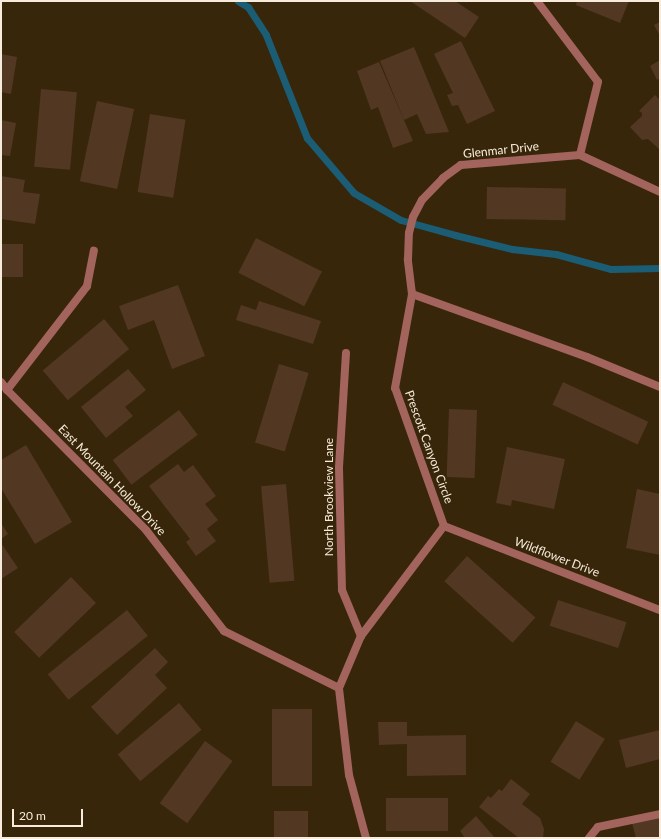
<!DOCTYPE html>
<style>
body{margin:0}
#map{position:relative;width:661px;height:839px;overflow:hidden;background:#38260a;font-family:Lato,sans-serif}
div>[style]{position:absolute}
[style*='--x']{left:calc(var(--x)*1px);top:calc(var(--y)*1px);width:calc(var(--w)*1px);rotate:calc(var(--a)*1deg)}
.stream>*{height:7px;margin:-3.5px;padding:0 3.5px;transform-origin:3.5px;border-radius:3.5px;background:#1b5d74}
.building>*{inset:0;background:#523723;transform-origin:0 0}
.street>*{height:8px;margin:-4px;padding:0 4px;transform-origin:4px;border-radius:4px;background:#a3645d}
span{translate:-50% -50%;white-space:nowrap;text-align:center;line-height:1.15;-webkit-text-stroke:3.5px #38260a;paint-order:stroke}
.street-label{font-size:12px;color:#f7ebdb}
.frame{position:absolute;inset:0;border:2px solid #f7ebdb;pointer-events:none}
.scale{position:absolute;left:12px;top:809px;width:71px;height:18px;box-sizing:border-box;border:2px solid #f7ebdb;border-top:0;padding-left:5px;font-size:12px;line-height:14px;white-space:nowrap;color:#f7ebdb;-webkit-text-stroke:3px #38260a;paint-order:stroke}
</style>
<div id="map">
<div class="stream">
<i style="--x:238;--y:1;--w:12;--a:31"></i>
<i style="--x:248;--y:7;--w:33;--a:57"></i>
<i style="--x:266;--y:35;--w:111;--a:68.3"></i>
<i style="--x:307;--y:138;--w:72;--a:49.5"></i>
<i style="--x:354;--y:193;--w:54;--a:29.9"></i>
<i style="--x:401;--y:220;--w:56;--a:15.5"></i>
<i style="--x:455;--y:235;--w:59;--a:13.8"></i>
<i style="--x:512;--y:249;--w:44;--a:6.5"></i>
<i style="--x:556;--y:254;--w:57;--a:15.3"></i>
<i style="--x:611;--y:269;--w:49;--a:-1.2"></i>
</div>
<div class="building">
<i style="clip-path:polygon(410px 1px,455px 1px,479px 17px,465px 38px)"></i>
<i style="clip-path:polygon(577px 1px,629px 1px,620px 23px,576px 5px)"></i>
<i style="clip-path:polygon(660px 22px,660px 36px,654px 25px)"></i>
<i style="clip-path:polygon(461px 41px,495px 111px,467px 124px,458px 105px,452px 106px,447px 95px,453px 93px,434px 54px)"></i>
<i style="clip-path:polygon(414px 47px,449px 132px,426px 134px,417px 114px,404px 120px,380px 61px)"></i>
<i style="clip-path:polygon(1px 54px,17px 57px,11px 94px,1px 92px)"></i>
<i style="clip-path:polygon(660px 60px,660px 78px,657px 80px,650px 66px)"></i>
<i style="clip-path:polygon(379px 62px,413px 141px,393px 148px,378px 107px,371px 110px,357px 71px)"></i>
<i style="left:41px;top:89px;width:36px;height:78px;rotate:5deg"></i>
<i style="clip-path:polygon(655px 95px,660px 100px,660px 150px,648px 139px,642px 140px,630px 127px,642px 116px,642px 113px,639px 111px)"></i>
<i style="left:97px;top:101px;width:38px;height:82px;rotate:12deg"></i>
<i style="left:150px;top:114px;width:36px;height:79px;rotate:9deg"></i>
<i style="clip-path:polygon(1px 120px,16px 123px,10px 156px,1px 155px)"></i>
<i style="clip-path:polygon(1px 176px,25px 180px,23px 192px,40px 194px,35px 224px,1px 219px)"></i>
<i style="left:487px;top:187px;width:79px;height:32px;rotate:1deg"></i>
<i style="left:256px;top:238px;width:74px;height:39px;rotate:27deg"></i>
<i style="left:1px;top:244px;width:22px;height:33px"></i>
<i style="clip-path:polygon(178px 285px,205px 356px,172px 369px,154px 320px,128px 330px,119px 306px)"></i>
<i style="clip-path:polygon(259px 301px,321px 321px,313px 344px,236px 320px,241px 305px,256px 310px)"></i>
<i style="left:104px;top:319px;width:39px;height:80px;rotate:50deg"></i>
<i style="left:279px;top:364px;width:31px;height:82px;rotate:17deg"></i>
<i style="clip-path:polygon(128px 369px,146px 390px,125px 407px,133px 416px,106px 438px,81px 407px)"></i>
<i style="left:563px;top:382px;width:94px;height:25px;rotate:25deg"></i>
<i style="left:449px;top:409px;width:28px;height:68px;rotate:2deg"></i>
<i style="left:179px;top:410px;width:31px;height:83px;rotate:53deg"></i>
<i style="clip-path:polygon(26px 445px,72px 522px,35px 544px,1px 488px,1px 460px)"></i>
<i style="clip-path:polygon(507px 447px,565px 459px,554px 509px,512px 500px,511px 506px,496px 503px)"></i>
<i style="clip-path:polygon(178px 464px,184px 472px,193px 465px,216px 496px,205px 504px,218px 520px,207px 529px,216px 541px,196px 556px,186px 542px,190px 539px,149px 486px)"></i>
<i style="left:286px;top:484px;width:97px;height:25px;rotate:85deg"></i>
<i style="clip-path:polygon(637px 489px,660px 494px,660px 555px,626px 548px)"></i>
<i style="clip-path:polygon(1px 523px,8px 534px,1px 539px)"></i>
<i style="clip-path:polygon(1px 543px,18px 568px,1px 579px)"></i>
<i style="left:467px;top:556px;width:92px;height:34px;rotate:42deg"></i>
<i style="left:71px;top:577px;width:36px;height:79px;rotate:46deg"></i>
<i style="left:558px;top:600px;width:72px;height:27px;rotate:18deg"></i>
<i style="left:127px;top:610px;width:33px;height:102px;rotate:51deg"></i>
<i style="clip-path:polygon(155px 648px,168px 662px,155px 675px,167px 688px,117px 735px,91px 707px)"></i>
<i style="left:179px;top:703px;width:35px;height:80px;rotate:50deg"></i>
<i style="left:272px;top:709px;width:40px;height:77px"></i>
<i style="left:576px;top:721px;width:34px;height:48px;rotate:32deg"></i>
<i style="clip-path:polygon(378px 722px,407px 722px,407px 736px,466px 735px,466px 775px,407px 776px,407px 744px,379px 745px)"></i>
<i style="clip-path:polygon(660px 730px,660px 759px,626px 768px,619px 740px)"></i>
<i style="left:205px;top:741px;width:34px;height:77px;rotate:36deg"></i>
<i style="clip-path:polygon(511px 779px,530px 794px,522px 804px,540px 818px,544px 829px,543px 838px,519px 838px,479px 807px,488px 796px,491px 798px,499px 789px,502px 791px)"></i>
<i style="left:386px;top:798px;width:62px;height:33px"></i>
<i style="left:274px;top:811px;width:34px;height:27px"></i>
<i style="clip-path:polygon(660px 815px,660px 838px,636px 838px,632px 823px)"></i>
<i style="clip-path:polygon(476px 816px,495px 838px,465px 838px,460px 831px)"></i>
</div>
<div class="street">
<i style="--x:537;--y:1;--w:101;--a:53"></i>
<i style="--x:598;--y:82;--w:75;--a:103.9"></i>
<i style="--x:412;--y:294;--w:186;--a:19.8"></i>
<i style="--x:587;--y:357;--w:79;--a:22.3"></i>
<i style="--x:346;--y:353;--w:115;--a:93.5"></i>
<i style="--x:339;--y:468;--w:122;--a:88.6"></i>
<i style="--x:342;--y:590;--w:50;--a:67.6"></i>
<i style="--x:1;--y:382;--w:10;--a:53"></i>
<i style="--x:7;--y:390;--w:197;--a:45.2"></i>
<i style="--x:146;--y:530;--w:128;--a:52.3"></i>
<i style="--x:224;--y:631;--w:128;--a:26.4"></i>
<i style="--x:7;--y:390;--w:131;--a:-52.4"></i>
<i style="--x:87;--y:286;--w:36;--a:-79"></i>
<i style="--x:444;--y:526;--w:146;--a:-109.5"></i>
<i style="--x:395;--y:388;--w:96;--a:-79.7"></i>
<i style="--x:412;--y:294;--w:35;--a:-97"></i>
<i style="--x:408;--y:259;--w:26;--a:-88"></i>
<i style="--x:409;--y:233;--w:16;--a:-76"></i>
<i style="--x:413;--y:217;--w:19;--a:-62"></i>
<i style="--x:422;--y:200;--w:30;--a:-46"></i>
<i style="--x:443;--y:178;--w:22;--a:-36"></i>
<i style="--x:461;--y:165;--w:119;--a:-4.8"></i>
<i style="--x:580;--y:155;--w:88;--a:24.8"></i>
<i style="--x:444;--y:526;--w:232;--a:21.3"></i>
<i style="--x:366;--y:838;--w:65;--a:-105.1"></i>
<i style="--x:349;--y:775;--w:88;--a:-96.6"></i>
<i style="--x:339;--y:688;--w:56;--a:-67.1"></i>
<i style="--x:361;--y:636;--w:138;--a:-53"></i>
<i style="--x:589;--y:838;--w:14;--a:-51"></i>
<i style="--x:598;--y:827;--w:63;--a:-11.8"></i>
</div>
<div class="street-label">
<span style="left:501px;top:150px;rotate:-6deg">Glenmar Drive</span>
<span style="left:429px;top:447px;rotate:70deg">Prescott Canyon Circle</span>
<span style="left:112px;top:480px;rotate:46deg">East Mountain Hollow Drive</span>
<span style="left:329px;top:497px;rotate:-90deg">North Brookview Lane</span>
<span style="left:557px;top:557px;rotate:21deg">Wildflower Drive</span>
</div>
<div class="frame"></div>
<div class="scale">20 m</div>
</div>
